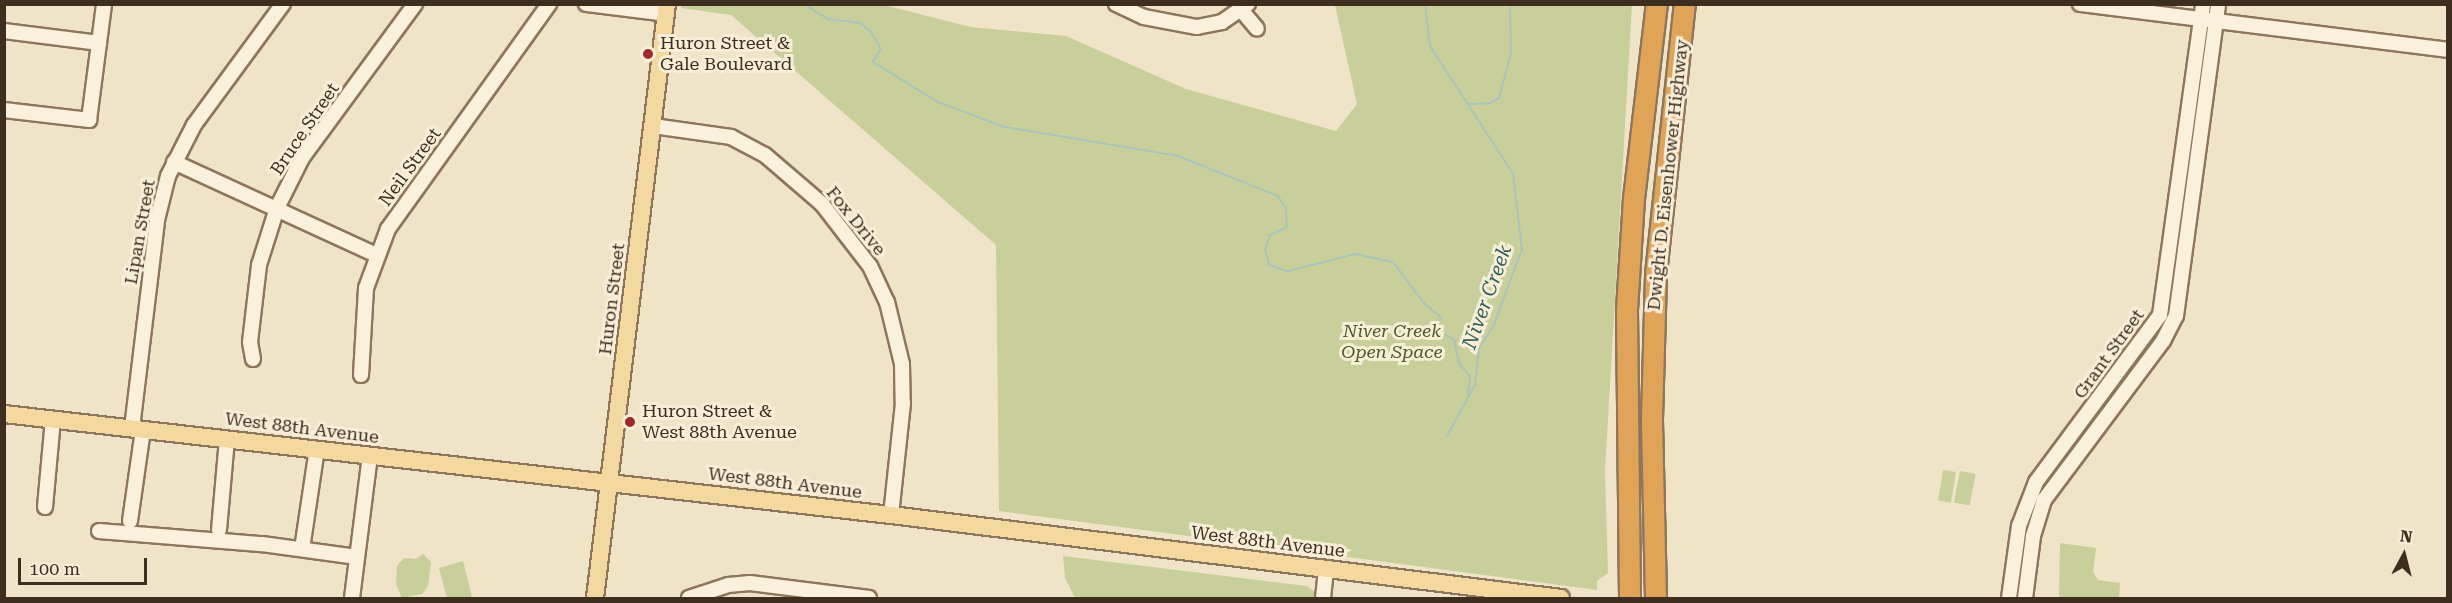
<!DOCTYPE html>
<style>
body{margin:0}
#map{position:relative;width:2452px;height:603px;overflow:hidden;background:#f0e4c8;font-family:"Roboto Serif",serif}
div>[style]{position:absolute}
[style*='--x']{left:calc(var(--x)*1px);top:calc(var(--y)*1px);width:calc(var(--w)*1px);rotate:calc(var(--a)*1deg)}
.green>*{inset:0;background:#c9cf9b;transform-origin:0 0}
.stream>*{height:2px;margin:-1px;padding:0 1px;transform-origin:1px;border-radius:1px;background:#a9c4bc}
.roads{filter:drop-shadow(2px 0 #8d765c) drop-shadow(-2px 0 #8d765c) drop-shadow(0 2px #8d765c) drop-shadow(0 -2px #8d765c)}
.minor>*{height:14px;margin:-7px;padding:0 7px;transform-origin:7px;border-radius:7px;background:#faf1dc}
.major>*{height:16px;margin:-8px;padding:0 8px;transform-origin:8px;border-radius:8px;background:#f3d9a0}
.highway>*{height:20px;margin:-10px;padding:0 10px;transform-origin:10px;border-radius:10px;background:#e0a458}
.dots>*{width:16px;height:16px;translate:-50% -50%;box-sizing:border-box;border:3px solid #f7eed8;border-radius:50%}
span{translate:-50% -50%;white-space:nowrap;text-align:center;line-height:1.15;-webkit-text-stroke:6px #f7eed8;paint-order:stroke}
.poi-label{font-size:18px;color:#3d2e20}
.left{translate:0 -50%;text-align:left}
.street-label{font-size:18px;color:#3d2e20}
.park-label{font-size:18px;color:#4d5a26;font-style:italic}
.water-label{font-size:20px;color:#2f5d5a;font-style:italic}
.frame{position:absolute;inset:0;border:6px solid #3d2e20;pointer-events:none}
.north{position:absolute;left:2374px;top:525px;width:60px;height:60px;-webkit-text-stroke:4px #f7eed8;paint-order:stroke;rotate:7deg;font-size:16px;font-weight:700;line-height:24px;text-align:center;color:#3d2e20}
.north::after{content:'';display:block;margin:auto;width:21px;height:27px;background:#3d2e20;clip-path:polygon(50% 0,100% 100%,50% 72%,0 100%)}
.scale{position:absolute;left:18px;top:558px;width:129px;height:27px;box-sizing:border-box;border:3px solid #3d2e20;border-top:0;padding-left:8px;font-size:18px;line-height:21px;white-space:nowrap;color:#3d2e20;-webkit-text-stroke:4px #f7eed8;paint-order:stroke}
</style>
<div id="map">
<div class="green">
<i style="clip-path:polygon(682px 4px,884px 5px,971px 27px,1066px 36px,1186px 89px,1336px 131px,1357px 104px,1335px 5px,1632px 5px,1605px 471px,1608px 573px,1597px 581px,1597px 590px,999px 511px,996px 245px,731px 15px,681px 8px)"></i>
<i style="left:1943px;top:470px;width:13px;height:31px;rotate:9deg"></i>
<i style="left:1960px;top:471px;width:16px;height:32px;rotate:11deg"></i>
<i style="clip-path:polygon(2060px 543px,2096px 548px,2093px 572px,2098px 580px,2120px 583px,2119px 598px,2059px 598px)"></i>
<i style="clip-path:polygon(423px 554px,431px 562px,428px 586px,422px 594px,402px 598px,396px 584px,397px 566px,404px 558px,416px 559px)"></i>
<i style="clip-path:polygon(1063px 556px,1307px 586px,1316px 593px,1316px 598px,1075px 598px,1065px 578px)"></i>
<i style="clip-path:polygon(463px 561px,472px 597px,447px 598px,439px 568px)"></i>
</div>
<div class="stream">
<i style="--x:804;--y:4;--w:28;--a:32"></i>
<i style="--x:828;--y:19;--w:32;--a:7"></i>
<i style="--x:860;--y:23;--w:14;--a:39"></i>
<i style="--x:871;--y:32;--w:20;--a:60"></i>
<i style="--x:881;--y:49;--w:15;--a:122"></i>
<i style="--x:873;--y:62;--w:76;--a:31.6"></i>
<i style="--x:938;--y:102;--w:72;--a:20.5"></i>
<i style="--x:1005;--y:127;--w:175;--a:9.5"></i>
<i style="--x:1178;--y:156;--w:108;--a:21.8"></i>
<i style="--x:1278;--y:196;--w:15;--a:58"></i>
<i style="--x:1286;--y:209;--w:18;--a:87"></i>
<i style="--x:1287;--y:227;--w:19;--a:155"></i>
<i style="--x:1270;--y:235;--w:15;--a:110"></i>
<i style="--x:1265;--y:249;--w:16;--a:76"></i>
<i style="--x:1269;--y:265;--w:20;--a:18"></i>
<i style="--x:1288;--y:271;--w:69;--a:-14.2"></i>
<i style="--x:1355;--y:254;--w:39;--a:12"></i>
<i style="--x:1393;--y:262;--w:51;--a:52.9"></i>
<i style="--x:1424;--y:303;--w:23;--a:41"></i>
<i style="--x:1441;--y:318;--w:7;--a:124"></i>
<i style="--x:1437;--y:324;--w:8;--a:67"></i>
<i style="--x:1440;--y:331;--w:17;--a:33"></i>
<i style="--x:1454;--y:340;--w:24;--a:78"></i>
<i style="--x:1459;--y:363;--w:17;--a:50"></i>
<i style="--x:1470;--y:376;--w:20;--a:96"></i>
<i style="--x:1425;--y:4;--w:42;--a:83.2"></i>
<i style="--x:1430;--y:46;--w:153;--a:57"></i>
<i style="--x:1513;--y:174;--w:76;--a:83.2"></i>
<i style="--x:1522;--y:249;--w:83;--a:110.4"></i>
<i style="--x:1493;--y:327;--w:24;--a:125"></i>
<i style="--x:1479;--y:347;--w:38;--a:96"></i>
<i style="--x:1475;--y:385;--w:58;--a:118.8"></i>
<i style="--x:1467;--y:104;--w:23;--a:-2"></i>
<i style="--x:1490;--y:103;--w:10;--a:-29"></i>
<i style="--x:1499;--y:98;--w:47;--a:-75.1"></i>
<i style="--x:1511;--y:53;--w:49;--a:-91.2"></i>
</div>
<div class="roads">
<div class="minor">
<i style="--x:586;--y:4;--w:81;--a:7.1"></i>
<i style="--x:1116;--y:4;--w:31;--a:25"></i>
<i style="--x:1144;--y:17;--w:54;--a:10.7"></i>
<i style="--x:1197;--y:27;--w:25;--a:-11"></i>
<i style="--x:1222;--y:22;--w:32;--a:-35"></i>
<i style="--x:2080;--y:4;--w:371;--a:7.1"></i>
<i style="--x:1242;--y:11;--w:23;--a:50"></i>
<i style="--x:4;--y:31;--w:96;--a:7.2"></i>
<i style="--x:4;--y:110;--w:86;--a:6.7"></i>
<i style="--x:89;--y:120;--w:117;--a:-82.6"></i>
<i style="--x:653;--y:126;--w:79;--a:8"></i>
<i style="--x:731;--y:137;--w:38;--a:28"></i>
<i style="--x:765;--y:155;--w:75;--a:40.7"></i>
<i style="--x:822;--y:204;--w:78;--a:52.3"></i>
<i style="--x:870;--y:266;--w:40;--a:65"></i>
<i style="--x:887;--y:302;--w:64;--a:76.4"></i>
<i style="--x:902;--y:364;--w:39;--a:89"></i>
<i style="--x:903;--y:403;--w:113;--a:96.1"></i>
<i style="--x:174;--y:162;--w:222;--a:24.7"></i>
<i style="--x:253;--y:359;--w:17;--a:-100"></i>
<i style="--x:250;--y:342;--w:78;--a:-83.3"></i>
<i style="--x:259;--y:265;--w:60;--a:-72.5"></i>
<i style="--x:277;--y:208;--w:56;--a:-63.4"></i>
<i style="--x:302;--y:158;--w:191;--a:-53.7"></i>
<i style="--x:361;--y:375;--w:87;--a:-86.7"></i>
<i style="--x:366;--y:288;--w:63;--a:-69.6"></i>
<i style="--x:388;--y:229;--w:277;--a:-54.4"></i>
<i style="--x:132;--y:428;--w:209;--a:-83.1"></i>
<i style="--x:157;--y:220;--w:45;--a:-76"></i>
<i style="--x:168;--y:176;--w:57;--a:-63"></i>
<i style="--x:194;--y:125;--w:150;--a:-53.7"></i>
<i style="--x:45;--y:507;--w:88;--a:-84.8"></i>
<i style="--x:130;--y:521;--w:92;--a:-81.9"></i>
<i style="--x:219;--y:530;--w:91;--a:-85"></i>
<i style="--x:99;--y:531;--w:164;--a:4.6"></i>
<i style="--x:262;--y:544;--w:96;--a:7.8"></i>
<i style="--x:302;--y:549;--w:101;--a:-81.5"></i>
<i style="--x:352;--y:598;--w:144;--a:-82.8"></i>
<i style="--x:689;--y:598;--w:41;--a:-18.4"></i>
<i style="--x:728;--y:585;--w:22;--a:-5"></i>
<i style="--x:750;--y:583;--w:120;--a:7.2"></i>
<i style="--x:1323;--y:598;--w:29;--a:-84"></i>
<i style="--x:2009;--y:598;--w:73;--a:-82.1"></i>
<i style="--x:2019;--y:526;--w:47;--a:-68.9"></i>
<i style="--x:2036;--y:482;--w:208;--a:-53.4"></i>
<i style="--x:2160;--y:315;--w:314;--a:-82.1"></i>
<i style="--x:2025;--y:598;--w:63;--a:-82.6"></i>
<i style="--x:2033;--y:536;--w:38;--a:-73"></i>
<i style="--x:2044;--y:500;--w:199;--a:-53.2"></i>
<i style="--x:2163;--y:341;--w:28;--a:-63"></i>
<i style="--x:2176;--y:316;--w:315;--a:-82.3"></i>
</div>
<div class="major">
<i style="--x:4;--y:414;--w:893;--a:6.5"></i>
<i style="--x:891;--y:515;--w:675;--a:7.06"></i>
<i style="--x:595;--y:598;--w:598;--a:-83.09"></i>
</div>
<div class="highway">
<i style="--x:1630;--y:598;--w:288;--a:-90.6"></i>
<i style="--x:1627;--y:310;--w:111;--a:-86.4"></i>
<i style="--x:1634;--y:199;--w:196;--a:-83.3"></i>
<i style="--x:1656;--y:598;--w:179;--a:-91.3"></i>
<i style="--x:1652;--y:419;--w:145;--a:-88.4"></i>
<i style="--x:1656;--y:274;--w:272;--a:-83.9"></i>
</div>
</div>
<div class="dots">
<i style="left:648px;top:54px;background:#9e2a2b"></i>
<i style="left:630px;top:422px;background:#9e2a2b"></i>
</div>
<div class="poi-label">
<span class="left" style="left:660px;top:54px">Huron Street &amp;<br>Gale Boulevard</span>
<span class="left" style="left:642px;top:422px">Huron Street &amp;<br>West 88th Avenue</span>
</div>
<div class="street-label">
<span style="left:305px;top:129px;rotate:-56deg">Bruce Street</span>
<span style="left:410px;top:167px;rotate:-54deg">Neil Street</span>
<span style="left:1668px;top:175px;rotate:-84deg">Dwight D. Eisenhower Highway</span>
<span style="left:856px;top:221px;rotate:51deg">Fox Drive</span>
<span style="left:140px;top:232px;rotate:-80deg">Lipan Street</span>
<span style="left:612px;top:299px;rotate:-83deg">Huron Street</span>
<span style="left:2109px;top:354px;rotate:-54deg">Grant Street</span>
<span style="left:302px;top:428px;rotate:7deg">West 88th Avenue</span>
<span style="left:785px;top:483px;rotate:7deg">West 88th Avenue</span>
<span style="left:1268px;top:542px;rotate:7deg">West 88th Avenue</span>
</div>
<div class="park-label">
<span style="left:1392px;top:342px">Niver Creek<br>Open Space</span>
</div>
<div class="water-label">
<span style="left:1487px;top:297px;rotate:-70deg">Niver Creek</span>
</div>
<div class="frame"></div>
<div class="north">N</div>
<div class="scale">100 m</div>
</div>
